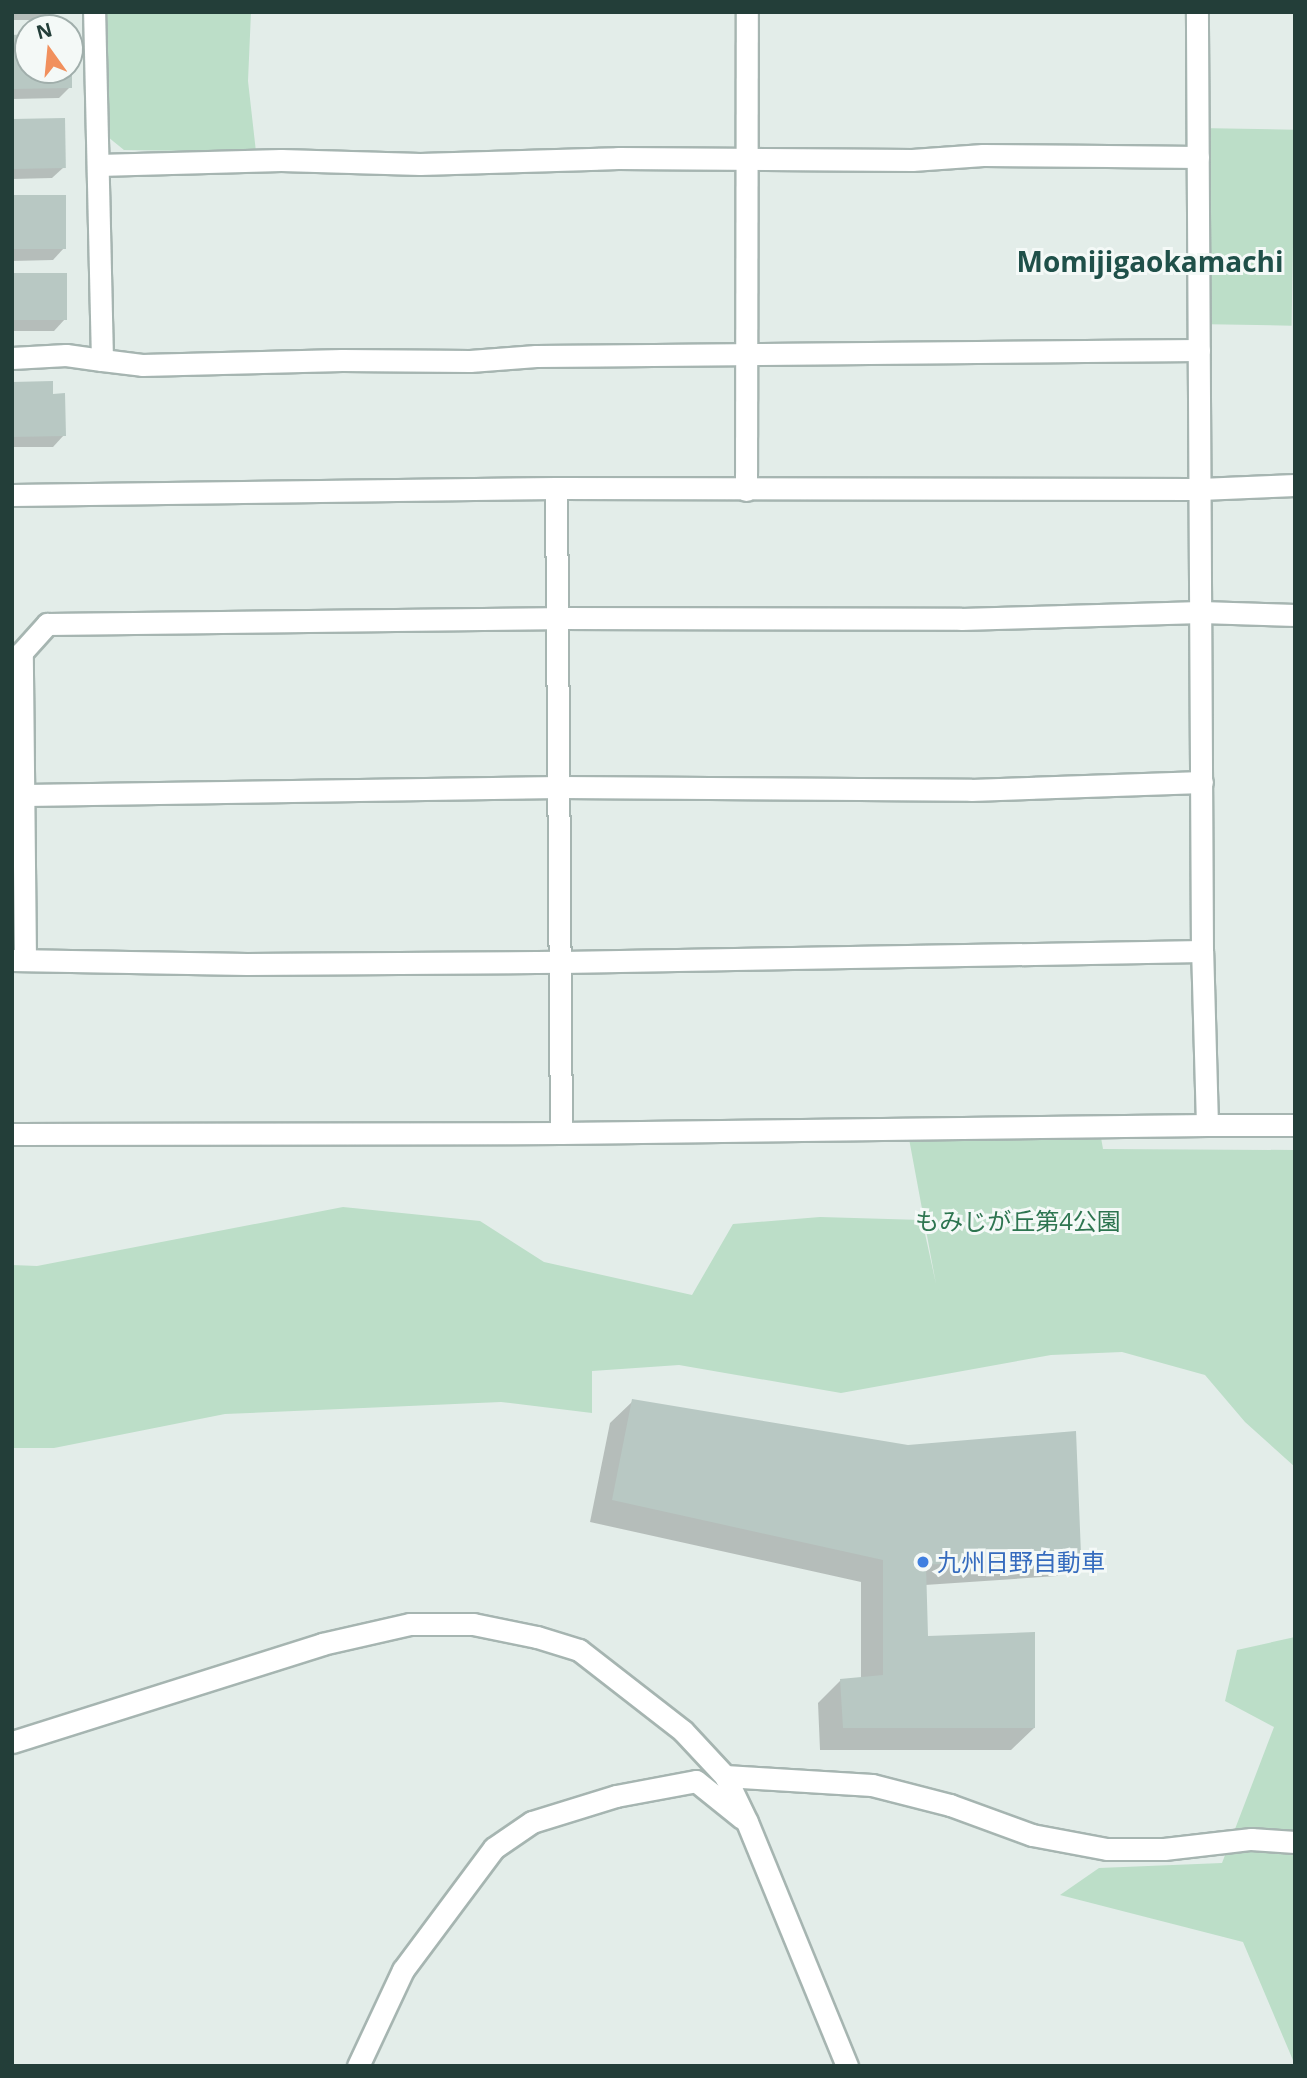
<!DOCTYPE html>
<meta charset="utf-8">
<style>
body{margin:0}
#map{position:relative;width:1307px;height:2078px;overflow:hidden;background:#e3ede9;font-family:"Open Sans","Noto Sans JP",sans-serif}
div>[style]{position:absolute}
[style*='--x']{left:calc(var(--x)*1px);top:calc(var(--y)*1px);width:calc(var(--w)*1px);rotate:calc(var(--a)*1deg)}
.green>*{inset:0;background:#bcdec8;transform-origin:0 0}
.shadow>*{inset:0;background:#0003}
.building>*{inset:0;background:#b8c8c3;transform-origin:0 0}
.roads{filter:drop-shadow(2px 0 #a6b5b1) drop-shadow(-2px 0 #a6b5b1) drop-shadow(0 2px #a6b5b1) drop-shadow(0 -2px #a6b5b1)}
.minor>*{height:21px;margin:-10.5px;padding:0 10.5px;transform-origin:10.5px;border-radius:10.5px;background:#fff}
.dots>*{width:19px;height:19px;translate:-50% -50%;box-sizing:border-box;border:4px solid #f4f9f7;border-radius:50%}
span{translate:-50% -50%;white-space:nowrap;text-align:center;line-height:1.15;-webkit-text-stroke:6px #f4f9f7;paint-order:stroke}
.park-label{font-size:24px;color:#2d7550}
.shop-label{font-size:24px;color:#366cbe}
.left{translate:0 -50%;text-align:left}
.quarter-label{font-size:28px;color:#1f5049;font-weight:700}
.frame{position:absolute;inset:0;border:14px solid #233e39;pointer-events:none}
.north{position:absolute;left:14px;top:14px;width:70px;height:70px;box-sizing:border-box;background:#f4f9f7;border:2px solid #a0aeab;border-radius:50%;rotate:345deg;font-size:19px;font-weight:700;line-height:28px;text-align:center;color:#233e39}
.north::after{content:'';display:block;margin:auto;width:24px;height:32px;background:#f1905d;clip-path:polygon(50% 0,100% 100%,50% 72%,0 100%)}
</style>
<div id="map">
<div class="green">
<i style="clip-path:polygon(104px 12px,251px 12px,248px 81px,256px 152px,124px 150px,108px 137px,107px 86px,103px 72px)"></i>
<i style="left:1198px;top:128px;width:97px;height:196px;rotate:1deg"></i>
<i style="clip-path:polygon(1099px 1126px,1103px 1149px,1295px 1150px,1295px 1467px,1245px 1422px,1205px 1375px,1122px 1352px,1051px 1355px,841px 1393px,679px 1365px,592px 1371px,592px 1413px,501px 1402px,225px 1414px,54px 1448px,12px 1448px,12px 1265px,37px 1266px,343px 1207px,480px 1221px,544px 1262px,692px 1295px,733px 1224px,820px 1217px,922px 1220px,936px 1284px,907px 1128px)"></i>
<i style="clip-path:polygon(1295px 1637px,1295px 2065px,1243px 1942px,1060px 1895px,1099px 1868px,1222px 1863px,1274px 1727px,1225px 1701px,1237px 1650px)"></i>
</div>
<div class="shadow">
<i style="clip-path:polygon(12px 12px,49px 12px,41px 20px,12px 20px)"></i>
<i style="clip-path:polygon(12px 36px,28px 36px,28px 70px,70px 70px,70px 62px,70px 87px,59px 98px,12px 99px)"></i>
<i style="clip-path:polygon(12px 121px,64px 167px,52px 178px,12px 179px)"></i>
<i style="clip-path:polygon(12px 198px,64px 248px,53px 260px,12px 261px)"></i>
<i style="clip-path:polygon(12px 275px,65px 319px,54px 331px,12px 331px)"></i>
<i style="clip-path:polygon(12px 384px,64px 435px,53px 447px,12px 447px)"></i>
<i style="clip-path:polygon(633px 1401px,1080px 1553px,1057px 1576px,925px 1585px,927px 1637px,1034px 1728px,1011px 1750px,820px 1750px,818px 1703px,840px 1681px,861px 1679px,861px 1582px,590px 1522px,610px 1423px)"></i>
</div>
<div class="building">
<i style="clip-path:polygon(28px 34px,28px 70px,72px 70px,72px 88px,12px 89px,12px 35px)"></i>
<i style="left:65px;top:118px;width:50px;height:53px;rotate:89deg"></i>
<i style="left:66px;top:195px;width:54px;height:54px;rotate:90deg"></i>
<i style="left:67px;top:273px;width:47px;height:55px;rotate:90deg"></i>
<i style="clip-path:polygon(53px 381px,53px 394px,65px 393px,66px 436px,12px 437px,12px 382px)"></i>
<i style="clip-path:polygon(632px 1399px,908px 1445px,1076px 1431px,1081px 1554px,926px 1565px,928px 1636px,1035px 1632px,1035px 1728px,843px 1728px,840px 1679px,883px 1675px,883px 1560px,612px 1500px)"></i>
</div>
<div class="roads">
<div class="minor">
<i style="--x:98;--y:165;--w:183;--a:-1.6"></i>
<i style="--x:281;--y:160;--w:139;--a:1.6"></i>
<i style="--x:420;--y:164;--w:198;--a:-1.7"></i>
<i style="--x:618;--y:158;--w:294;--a:0.4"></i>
<i style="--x:912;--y:160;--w:71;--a:-4"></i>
<i style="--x:983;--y:155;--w:215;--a:0.5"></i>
<i style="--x:12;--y:358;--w:54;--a:-3.2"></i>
<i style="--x:66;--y:355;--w:36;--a:8"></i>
<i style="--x:102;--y:360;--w:348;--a:-91.3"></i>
<i style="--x:102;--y:360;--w:40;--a:7.1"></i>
<i style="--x:142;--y:365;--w:200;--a:-1.4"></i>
<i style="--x:342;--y:360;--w:128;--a:0.4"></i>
<i style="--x:470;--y:361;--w:66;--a:-4.3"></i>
<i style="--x:536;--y:356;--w:663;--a:-0.52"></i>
<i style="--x:556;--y:488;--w:645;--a:89.56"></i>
<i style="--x:746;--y:490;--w:478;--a:-89.9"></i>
<i style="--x:12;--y:495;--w:544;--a:-0.74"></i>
<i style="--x:556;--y:488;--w:644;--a:0.09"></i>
<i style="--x:1200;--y:489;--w:95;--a:-2.4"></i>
<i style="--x:25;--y:795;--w:535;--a:-0.86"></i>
<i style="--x:560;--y:787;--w:411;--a:0.4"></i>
<i style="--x:971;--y:790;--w:231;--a:-2"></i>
<i style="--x:12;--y:960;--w:235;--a:1"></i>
<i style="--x:247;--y:964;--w:315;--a:-0.4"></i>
<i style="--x:562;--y:962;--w:640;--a:-0.98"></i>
<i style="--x:25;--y:960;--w:308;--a:-90.6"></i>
<i style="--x:22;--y:652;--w:38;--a:-48"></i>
<i style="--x:47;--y:624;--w:510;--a:-0.67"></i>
<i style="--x:557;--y:618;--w:404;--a:0.1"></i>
<i style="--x:961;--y:619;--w:240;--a:-1.7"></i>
<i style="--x:1201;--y:612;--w:94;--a:1.8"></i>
<i style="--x:1207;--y:1125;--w:88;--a:0"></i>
<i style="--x:12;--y:1134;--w:549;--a:-0.1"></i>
<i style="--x:561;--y:1133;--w:646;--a:-0.71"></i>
<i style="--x:1207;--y:1125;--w:174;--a:-91.6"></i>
<i style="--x:1202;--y:951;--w:939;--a:-90.31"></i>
<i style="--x:12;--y:1742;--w:325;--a:-17.5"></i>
<i style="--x:322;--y:1644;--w:90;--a:-12.8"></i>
<i style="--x:410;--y:1624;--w:63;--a:0"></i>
<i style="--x:473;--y:1624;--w:65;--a:11.5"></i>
<i style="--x:537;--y:1637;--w:44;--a:17.2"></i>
<i style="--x:579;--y:1650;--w:132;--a:37.9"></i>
<i style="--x:683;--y:1731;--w:62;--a:47"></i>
<i style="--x:725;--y:1776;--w:51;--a:64.4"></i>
<i style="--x:747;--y:1822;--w:264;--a:67.7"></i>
<i style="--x:725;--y:1776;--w:147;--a:3.5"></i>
<i style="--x:872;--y:1785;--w:81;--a:14.4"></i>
<i style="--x:950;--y:1805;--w:87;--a:20.1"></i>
<i style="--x:1032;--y:1835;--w:76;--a:10.6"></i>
<i style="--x:1107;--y:1849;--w:57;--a:0"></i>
<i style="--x:1164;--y:1849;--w:88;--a:-6.6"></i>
<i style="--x:1251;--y:1839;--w:44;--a:3.9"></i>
<i style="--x:358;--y:2066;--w:106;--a:-64.9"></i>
<i style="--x:403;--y:1970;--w:152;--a:-53.3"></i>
<i style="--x:494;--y:1848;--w:46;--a:-34.4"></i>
<i style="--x:532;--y:1822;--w:88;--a:-17.2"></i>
<i style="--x:616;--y:1796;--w:81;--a:-10.6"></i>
<i style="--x:696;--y:1781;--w:59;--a:38.8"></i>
</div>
</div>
<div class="dots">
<i style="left:923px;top:1562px;background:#3f7fe0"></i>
</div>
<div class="park-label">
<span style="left:1018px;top:1221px">もみじが丘第4公園</span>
</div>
<div class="shop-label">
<span class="left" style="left:937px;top:1562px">九州日野自動車</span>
</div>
<div class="quarter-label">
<span style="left:1150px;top:261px">Momijigaokamachi</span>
</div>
<div class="frame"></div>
<div class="north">N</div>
</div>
